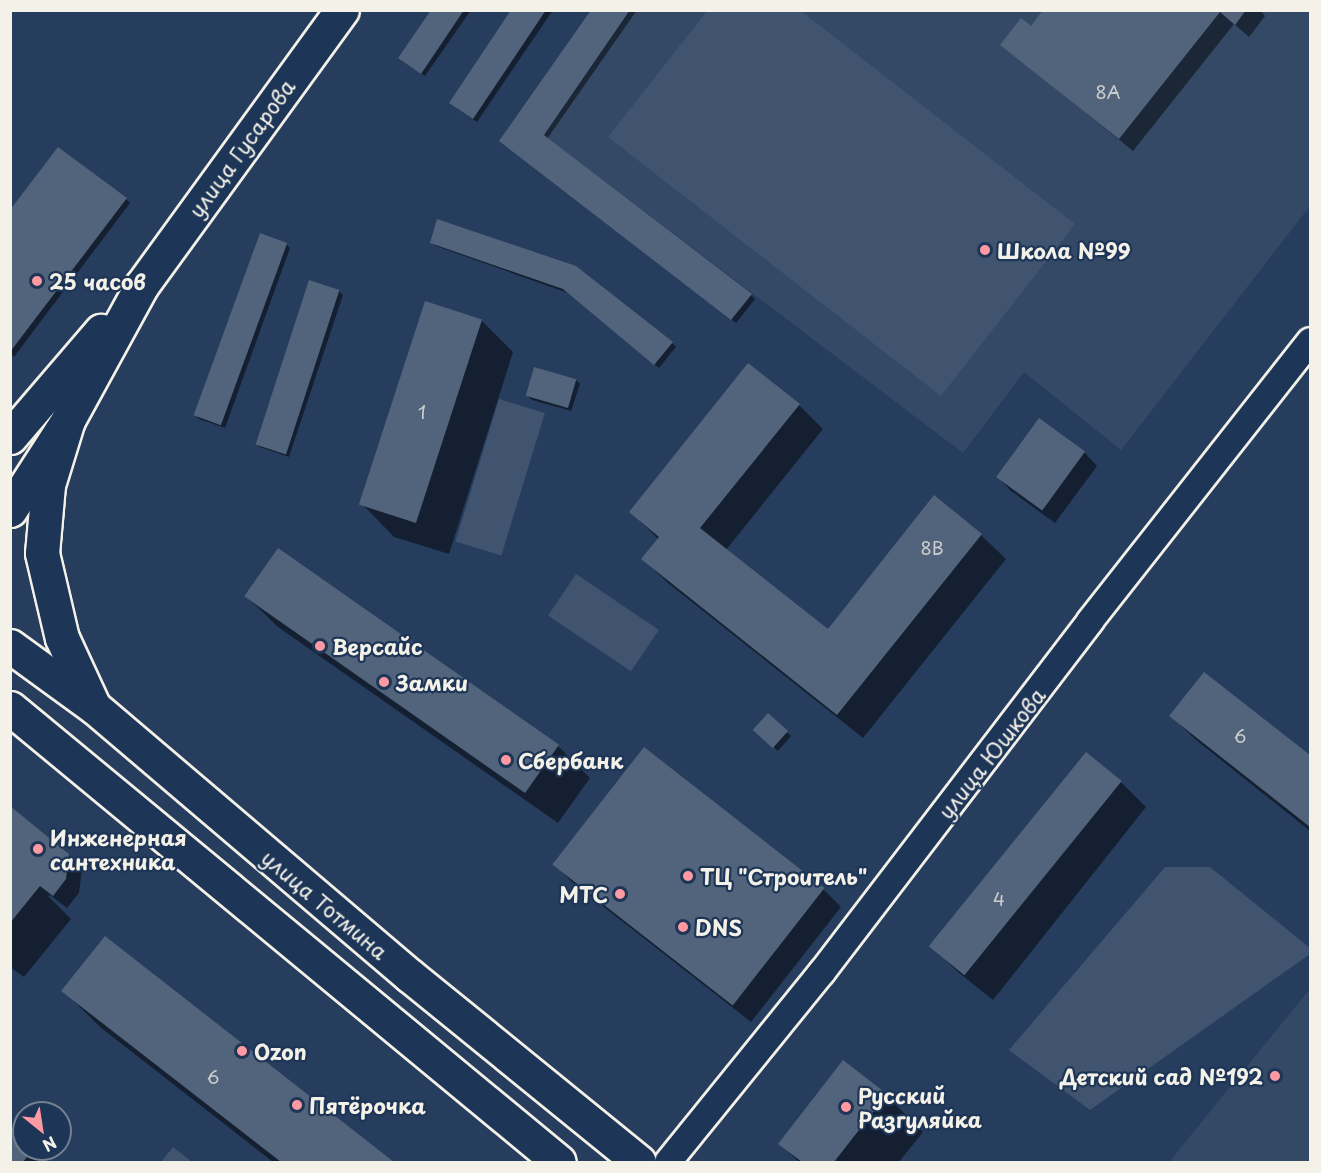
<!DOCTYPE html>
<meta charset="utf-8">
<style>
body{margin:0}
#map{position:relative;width:1321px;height:1173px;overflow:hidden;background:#263d5d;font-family:"Playpen Sans",sans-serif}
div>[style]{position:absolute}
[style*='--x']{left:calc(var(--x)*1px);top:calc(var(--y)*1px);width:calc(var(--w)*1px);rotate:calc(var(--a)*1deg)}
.built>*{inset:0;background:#334966}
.green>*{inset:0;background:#40546f;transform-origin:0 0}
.shadow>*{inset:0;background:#0007}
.building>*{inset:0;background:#52647b;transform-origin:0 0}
.roads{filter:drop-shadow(2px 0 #f4f1e8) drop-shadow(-2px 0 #f4f1e8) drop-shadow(0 2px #f4f1e8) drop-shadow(0 -2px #f4f1e8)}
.street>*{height:26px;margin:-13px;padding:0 13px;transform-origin:13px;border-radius:13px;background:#1d3557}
.secondary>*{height:33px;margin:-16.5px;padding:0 16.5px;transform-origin:16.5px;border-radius:16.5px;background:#1d3557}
.primary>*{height:33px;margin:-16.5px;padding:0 16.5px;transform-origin:16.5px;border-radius:16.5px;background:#1d3557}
.dots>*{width:16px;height:16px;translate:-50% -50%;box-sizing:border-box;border:3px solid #1d3557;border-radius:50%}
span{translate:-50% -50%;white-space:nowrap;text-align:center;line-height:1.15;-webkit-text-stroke:4.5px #1d3557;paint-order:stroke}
.number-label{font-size:18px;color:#cccecd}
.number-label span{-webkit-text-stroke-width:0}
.street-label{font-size:21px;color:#f4f1e8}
.poi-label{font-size:21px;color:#f4f1e8;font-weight:700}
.left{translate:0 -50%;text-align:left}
.right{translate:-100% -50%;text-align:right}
.frame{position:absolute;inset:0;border:12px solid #f4f1e8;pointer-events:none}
.north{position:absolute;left:12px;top:1101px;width:60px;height:60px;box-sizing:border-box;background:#1d3557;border:2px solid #738091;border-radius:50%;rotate:150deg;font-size:16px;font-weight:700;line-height:24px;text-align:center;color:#f4f1e8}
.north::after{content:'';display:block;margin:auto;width:21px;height:27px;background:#ff9aa2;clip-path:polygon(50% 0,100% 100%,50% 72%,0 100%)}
</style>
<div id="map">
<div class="built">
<i style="clip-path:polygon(630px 11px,1310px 11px,1310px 206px,1121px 450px,1024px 372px,963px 453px,544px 135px)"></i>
<i style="clip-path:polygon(1310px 989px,1310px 1162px,1168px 1162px,1169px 1162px)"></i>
</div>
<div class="green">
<i style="clip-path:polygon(707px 11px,801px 11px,1075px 224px,941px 396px,608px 137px)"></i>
<i style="left:499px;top:399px;width:48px;height:149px;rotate:17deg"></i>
<i style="left:576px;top:574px;width:100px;height:50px;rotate:34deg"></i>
<i style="clip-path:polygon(1165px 867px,1210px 867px,1310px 948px,1310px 954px,1090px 1110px,1009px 1050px)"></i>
<i style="clip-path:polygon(173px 1147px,192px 1162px,161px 1162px)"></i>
</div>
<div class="shadow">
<i style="clip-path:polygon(432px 10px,471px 10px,425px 76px,404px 62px)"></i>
<i style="clip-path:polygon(513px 10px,553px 10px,477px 122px,455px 107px)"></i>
<i style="clip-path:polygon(593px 10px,637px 10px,547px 139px,751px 295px,755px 299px,736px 323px,505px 145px)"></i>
<i style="clip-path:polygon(1045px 10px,1260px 10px,1265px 16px,1249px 37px,1234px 24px,1133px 151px,1002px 45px,1031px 28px)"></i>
<i style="clip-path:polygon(126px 199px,130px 203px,14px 357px,10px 354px,10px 212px)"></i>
<i style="clip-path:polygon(438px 221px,672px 343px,676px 347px,659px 368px,568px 293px,436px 246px,431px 242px)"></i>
<i style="clip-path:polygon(286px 244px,290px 248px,225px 428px,199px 419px,195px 415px)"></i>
<i style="clip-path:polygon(310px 282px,339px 291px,343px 295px,289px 457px,260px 447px,256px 443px)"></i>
<i style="clip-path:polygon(481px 320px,513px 352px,449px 554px,394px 537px,363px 505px)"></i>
<i style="clip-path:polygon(576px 380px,580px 384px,571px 411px,532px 400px,528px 396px)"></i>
<i style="clip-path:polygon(799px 405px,823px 429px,726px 550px,828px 631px,981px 535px,1006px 559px,863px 738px,668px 583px,643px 559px,659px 540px,631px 512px)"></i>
<i style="clip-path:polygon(1040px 420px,1084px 452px,1097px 466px,1055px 523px,1011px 491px,998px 477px)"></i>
<i style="clip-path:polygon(278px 550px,558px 746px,590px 778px,558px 823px,278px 627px,246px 596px)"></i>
<i style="clip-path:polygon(1205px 674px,1310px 757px,1310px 831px,1196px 740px,1171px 716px)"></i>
<i style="clip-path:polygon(768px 715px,791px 736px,778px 751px,759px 734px)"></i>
<i style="clip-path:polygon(644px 749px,824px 890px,841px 907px,751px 1022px,572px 882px,554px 864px)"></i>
<i style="clip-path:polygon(1087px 755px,1121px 782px,1146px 807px,993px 1000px,958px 972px,933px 948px)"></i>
<i style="clip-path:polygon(10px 808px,60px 846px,82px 869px,79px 893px,67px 908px,50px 895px,48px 896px,71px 919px,24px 977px,10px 967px)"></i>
<i style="clip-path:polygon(106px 938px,392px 1162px,273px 1162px,100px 1027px,63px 990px)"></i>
<i style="clip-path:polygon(844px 1062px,886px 1095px,923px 1132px,899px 1162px,799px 1162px,780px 1144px)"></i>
<i style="clip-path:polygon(10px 1136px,24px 1149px,31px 1152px,40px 1160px,38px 1162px,10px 1162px)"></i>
</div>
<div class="building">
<i style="clip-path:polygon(431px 10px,464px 10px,421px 74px,398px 58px)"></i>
<i style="clip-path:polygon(511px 10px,546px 10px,473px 119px,449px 103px)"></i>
<i style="clip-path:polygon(591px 10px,630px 10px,544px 135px,752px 294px,731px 320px,499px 141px)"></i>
<i style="clip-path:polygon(1043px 10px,1246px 10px,1235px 25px,1220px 12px,1119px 139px,1000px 45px,1021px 18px,1031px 26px)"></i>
<i style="clip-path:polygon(58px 147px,127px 198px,10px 352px,10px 210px)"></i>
<i style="clip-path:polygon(437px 219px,576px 266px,673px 342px,654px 365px,563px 289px,430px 243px)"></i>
<i style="left:260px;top:233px;width:29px;height:194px;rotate:20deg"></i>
<i style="left:309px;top:280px;width:32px;height:173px;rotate:18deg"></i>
<i style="left:425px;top:301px;width:60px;height:214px;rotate:18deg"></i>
<i style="clip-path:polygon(748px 363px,800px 404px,700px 528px,828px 629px,934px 495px,982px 534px,837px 715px,641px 559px,659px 537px,629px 512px)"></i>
<i style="left:534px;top:367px;width:44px;height:30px;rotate:16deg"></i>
<i style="left:1039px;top:418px;width:57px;height:73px;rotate:36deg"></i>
<i style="left:278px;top:548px;width:343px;height:59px;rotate:35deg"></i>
<i style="clip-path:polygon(1204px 672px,1310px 755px,1310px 827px,1169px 716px)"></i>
<i style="left:768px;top:713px;width:27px;height:23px;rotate:42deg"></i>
<i style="left:644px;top:747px;width:229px;height:149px;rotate:38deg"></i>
<i style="left:1086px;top:752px;width:46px;height:250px;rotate:39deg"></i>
<i style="clip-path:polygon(10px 806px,69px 854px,66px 879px,53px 896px,40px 886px,10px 923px)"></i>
<i style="clip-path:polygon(105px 936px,394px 1162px,281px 1162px,61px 991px)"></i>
<i style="clip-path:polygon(843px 1060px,887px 1094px,834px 1162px,802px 1162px,778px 1144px)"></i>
<i style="clip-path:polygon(10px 1134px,24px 1144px,24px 1149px,32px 1151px,23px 1162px,10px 1162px)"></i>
</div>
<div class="roads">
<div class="street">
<i style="--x:668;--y:1162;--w:245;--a:-51"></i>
<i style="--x:822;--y:972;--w:442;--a:-52.6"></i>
<i style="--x:1090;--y:621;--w:356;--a:-51.8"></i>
</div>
<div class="secondary">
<i style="--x:142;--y:285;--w:340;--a:-54"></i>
</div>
<div class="primary">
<i style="--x:68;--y:420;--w:68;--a:107.1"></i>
<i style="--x:48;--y:485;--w:68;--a:95"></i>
<i style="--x:42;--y:553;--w:87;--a:76.8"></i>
<i style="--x:62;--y:638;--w:74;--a:65.2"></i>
<i style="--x:10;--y:437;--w:140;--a:-49.4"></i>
<i style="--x:10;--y:510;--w:107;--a:-57.2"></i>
<i style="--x:68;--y:420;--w:154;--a:-61.3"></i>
<i style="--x:10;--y:646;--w:104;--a:36"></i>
<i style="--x:94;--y:707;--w:414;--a:40.4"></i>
<i style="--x:409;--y:975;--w:296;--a:39.1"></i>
<i style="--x:10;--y:708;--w:712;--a:39.59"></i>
</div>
</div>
<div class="dots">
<i style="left:985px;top:250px;background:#ff9aa2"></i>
<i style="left:37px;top:281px;background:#ff9aa2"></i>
<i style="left:320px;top:646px;background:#ff9aa2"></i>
<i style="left:384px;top:682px;background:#ff9aa2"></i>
<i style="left:506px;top:760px;background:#ff9aa2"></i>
<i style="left:38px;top:849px;background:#ff9aa2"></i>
<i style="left:688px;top:876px;background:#ff9aa2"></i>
<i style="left:620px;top:894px;background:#ff9aa2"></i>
<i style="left:683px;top:927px;background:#ff9aa2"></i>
<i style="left:242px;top:1051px;background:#ff9aa2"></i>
<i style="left:1275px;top:1076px;background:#ff9aa2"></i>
<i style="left:297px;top:1105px;background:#ff9aa2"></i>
<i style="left:846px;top:1107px;background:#ff9aa2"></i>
</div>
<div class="number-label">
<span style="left:1108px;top:92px">8А</span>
<span style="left:422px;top:412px">1</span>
<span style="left:932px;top:548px">8В</span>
<span style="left:1240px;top:736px">6</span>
<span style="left:999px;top:899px">4</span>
<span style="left:213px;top:1077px">6</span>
</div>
<div class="street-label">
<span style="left:241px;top:148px;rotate:-54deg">улица Гусарова</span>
<span style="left:991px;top:753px;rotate:-52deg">улица Юшкова</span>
<span style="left:325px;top:904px;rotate:40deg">улица Тотмина</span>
</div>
<div class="poi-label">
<span class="left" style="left:997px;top:250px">Школа №99</span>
<span class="left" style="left:49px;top:281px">25 часов</span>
<span class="left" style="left:332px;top:646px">Версайс</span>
<span class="left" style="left:396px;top:682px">Замки</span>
<span class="left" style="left:518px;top:760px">Сбербанк</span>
<span class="left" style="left:50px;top:849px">Инженерная<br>сантехника</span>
<span class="left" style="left:700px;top:876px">ТЦ "Строитель"</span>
<span class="right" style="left:608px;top:894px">МТС</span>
<span class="left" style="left:695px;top:927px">DNS</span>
<span class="left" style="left:254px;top:1051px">Ozon</span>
<span class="right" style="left:1263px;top:1076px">Детский сад №192</span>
<span class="left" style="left:858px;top:1107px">Русский<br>Разгуляйка</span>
<span class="left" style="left:309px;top:1105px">Пятёрочка</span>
</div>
<div class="frame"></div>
<div class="north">N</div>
</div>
